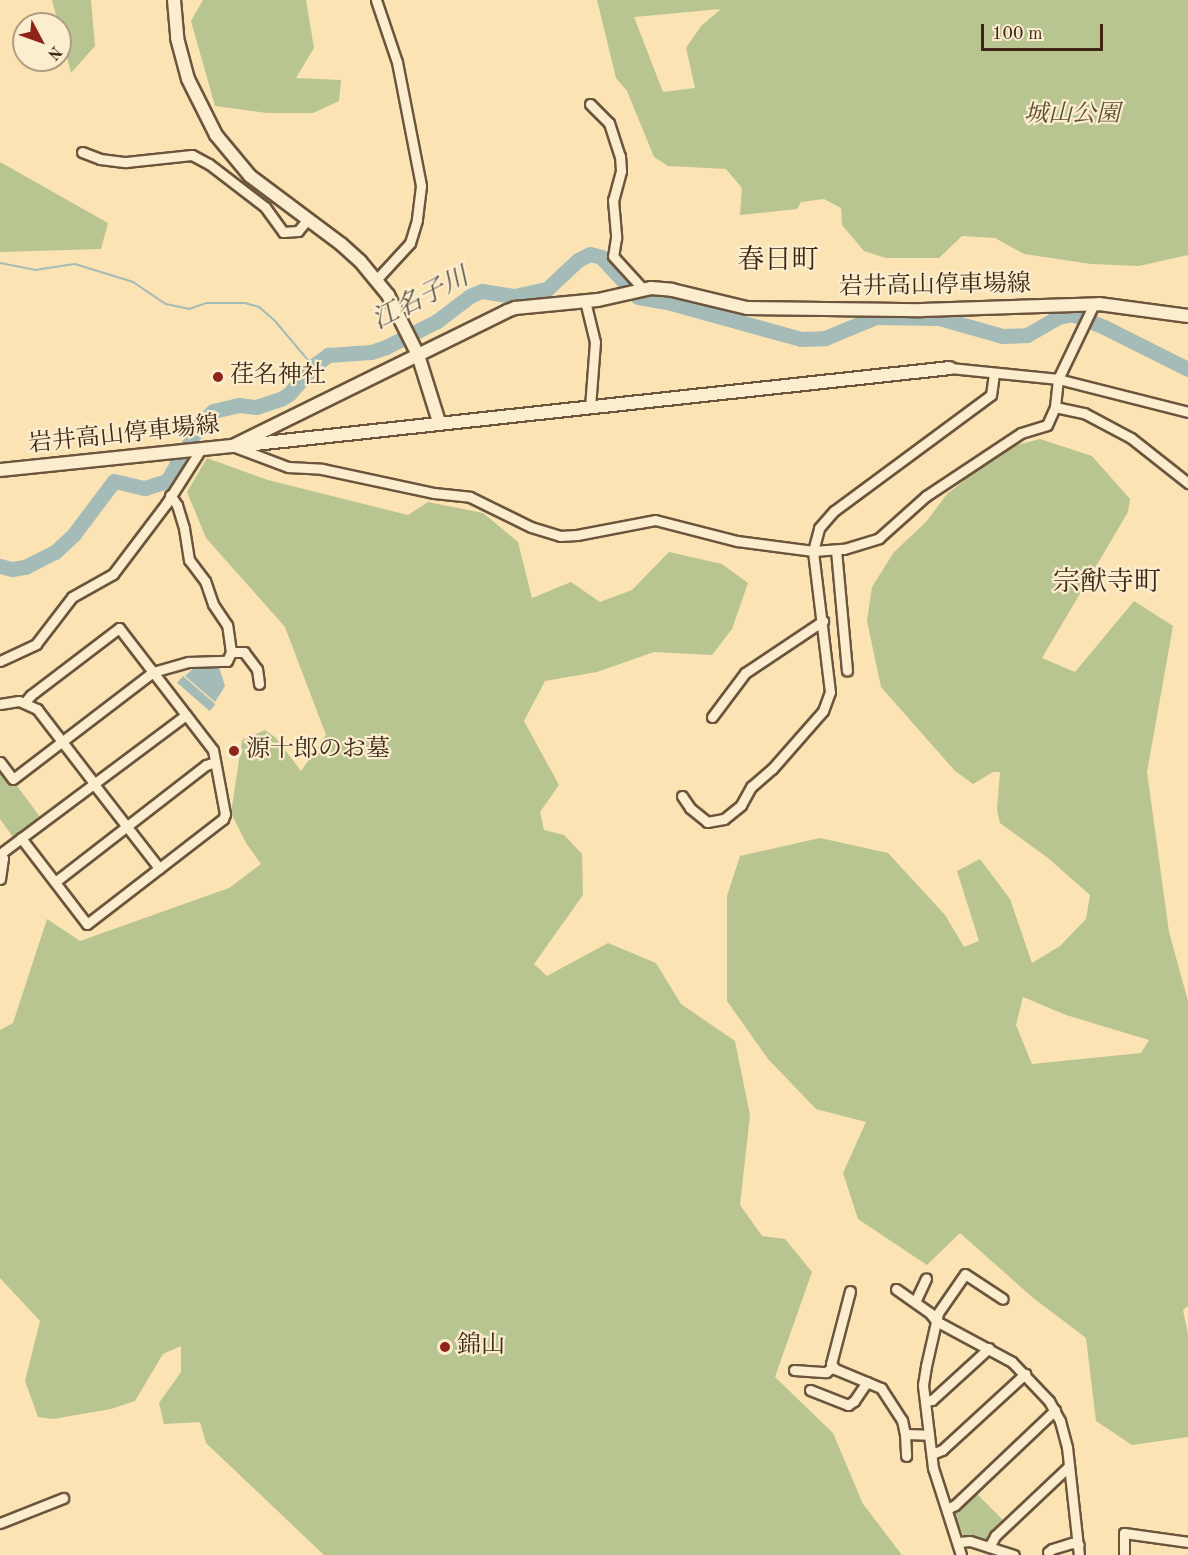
<!DOCTYPE html>
<meta charset="utf-8">
<style>
body{margin:0}
#map{position:relative;width:1188px;height:1555px;overflow:hidden;background:#fbe3b3;font-family:"Old Standard TT","Noto Serif JP",serif}
div>[style]{position:absolute}
[style*='--x']{left:calc(var(--x)*1px);top:calc(var(--y)*1px);width:calc(var(--w)*1px);rotate:calc(var(--a)*1deg)}
.green>*{inset:0;background:#b9c591}
.water>*{inset:0;background:#a4bbb8;transform-origin:0 0}
.stream>*{height:2px;margin:-1px;padding:0 1px;transform-origin:1px;border-radius:1px;background:#a4bbb8}
.river>*{height:15px;margin:-7.5px;padding:0 7.5px;transform-origin:7.5px;border-radius:7.5px;background:#a4bbb8}
.roads{filter:drop-shadow(2px 0 #6c553d) drop-shadow(-2px 0 #6c553d) drop-shadow(0 2px #6c553d) drop-shadow(0 -2px #6c553d)}
.street>*{height:9px;margin:-4.5px;padding:0 4.5px;transform-origin:4.5px;border-radius:4.5px;background:#fcedce}
.secondary>*{height:12px;margin:-6px;padding:0 6px;transform-origin:6px;border-radius:6px;background:#fcedce}
.dots>*{width:16px;height:16px;translate:-50% -50%;box-sizing:border-box;border:3px solid #fcedce;border-radius:50%}
span{translate:-50% -50%;white-space:nowrap;text-align:center;line-height:1.15;-webkit-text-stroke:4.5px #fcedce;paint-order:stroke}
.park-label{font-size:24px;color:#5c4e35;font-style:italic}
.street-label{font-size:24px;color:#3d2616}
.poi-label{font-size:24px;color:#3d2616}
.left{translate:0 -50%;text-align:left}
.water-label{font-size:26px;color:#5c5347;font-style:italic}
.quarter-label{font-size:27px;color:#3d2616}
.north{position:absolute;left:12px;top:12px;width:60px;height:60px;box-sizing:border-box;background:#fcedce;border:2px solid #b09d84;border-radius:50%;rotate:131deg;font-size:16px;font-weight:700;line-height:24px;text-align:center;color:#3d2616}
.north::after{content:'';display:block;margin:auto;width:21px;height:27px;background:#8f2418;clip-path:polygon(50% 0,100% 100%,50% 72%,0 100%)}
.scale{position:absolute;left:981px;top:24px;width:122px;height:27px;box-sizing:border-box;border:3px solid #3d2616;border-top:0;padding-left:8px;font-size:18px;line-height:21px;white-space:nowrap;color:#3d2616;-webkit-text-stroke:4px #fcedce;paint-order:stroke}
</style>
<div id="map">
<div class="green">
<i style="clip-path:polygon(52px 0,91px 0,95px 46px,71px 73px)"></i>
<i style="clip-path:polygon(203px 0,306px 0,314px 48px,296px 78px,341px 80px,339px 101px,313px 113px,267px 113px,215px 106px,191px 21px)"></i>
<i style="clip-path:polygon(evenodd,597px 0,1188px 0,1188px 255px,1139px 266px,1091px 264px,1024px 254px,995px 238px,962px 236px,939px 258px,886px 258px,864px 251px,842px 225px,841px 208px,824px 199px,801px 202px,797px 209px,740px 215px,742px 188px,726px 169px,668px 166px,654px 157px,627px 91px,616px 78px,597px 0,721px 9px,701px 26px,686px 48px,695px 88px,663px 92px,634px 17px,721px 9px)"></i>
<i style="clip-path:polygon(0 162px,108px 223px,101px 249px,0 252px)"></i>
<i style="clip-path:polygon(evenodd,1040px 439px,1092px 456px,1130px 499px,1128px 512px,1042px 658px,1075px 672px,1134px 601px,1173px 626px,1147px 772px,1169px 932px,1188px 1001px,1188px 1306px,1183px 1310px,1188px 1334px,1188px 1437px,1132px 1445px,1096px 1421px,1086px 1338px,1032px 1297px,960px 1233px,927px 1265px,858px 1219px,843px 1173px,866px 1122px,816px 1109px,768px 1059px,727px 1001px,727px 896px,740px 856px,820px 838px,888px 853px,945px 915px,964px 947px,979px 941px,957px 871px,980px 859px,1010px 899px,1032px 963px,1060px 946px,1086px 919px,1090px 895px,1048px 858px,1000px 823px,997px 810px,1000px 772px,993px 772px,973px 784px,955px 771px,881px 687px,867px 621px,872px 587px,894px 552px,926px 522px,947px 494px,1005px 448px,1040px 439px,1023px 997px,1066px 1015px,1149px 1040px,1141px 1053px,1032px 1064px,1016px 1025px,1023px 997px)"></i>
<i style="clip-path:polygon(207px 458px,268px 480px,408px 515px,428px 502px,483px 513px,518px 542px,532px 598px,571px 582px,600px 602px,632px 590px,669px 552px,722px 564px,748px 583px,732px 629px,712px 655px,654px 652px,597px 672px,545px 681px,524px 721px,559px 785px,540px 812px,544px 830px,564px 835px,582px 854px,583px 895px,534px 964px,547px 976px,608px 943px,656px 963px,681px 1004px,735px 1041px,750px 1115px,740px 1205px,762px 1236px,785px 1239px,812px 1272px,775px 1377px,833px 1433px,863px 1504px,902px 1555px,324px 1555px,206px 1443px,200px 1422px,164px 1424px,159px 1403px,181px 1372px,181px 1346px,163px 1354px,135px 1401px,111px 1409px,53px 1419px,38px 1417px,25px 1381px,40px 1321px,0 1278px,0 1030px,13px 1023px,47px 919px,80px 941px,229px 888px,261px 864px,246px 843px,231px 813px,242px 740px,265px 730px,276px 738px,301px 771px,326px 735px,285px 627px,206px 538px,187px 492px)"></i>
<i style="clip-path:polygon(0 769px,13px 784px,15px 783px,40px 817px,13px 837px,0 819px)"></i>
<i style="clip-path:polygon(975px 1492px,1005px 1522px,986px 1540px,964px 1536px,954px 1516px,955px 1511px)"></i>
</div>
<div class="water">
<i style="clip-path:polygon(219px 667px,225px 686px,215px 702px,185px 676px,194px 668px)"></i>
<i style="left:183px;top:676px;width:43px;height:9px;rotate:41deg"></i>
</div>
<div class="stream">
<i style="--x:0;--y:263;--w:36;--a:11"></i>
<i style="--x:35;--y:270;--w:40;--a:-8.5"></i>
<i style="--x:75;--y:264;--w:61;--a:17.2"></i>
<i style="--x:133;--y:282;--w:40;--a:34"></i>
<i style="--x:166;--y:304;--w:24;--a:12"></i>
<i style="--x:189;--y:309;--w:18;--a:-19"></i>
<i style="--x:206;--y:303;--w:39;--a:0"></i>
<i style="--x:245;--y:303;--w:15;--a:16"></i>
<i style="--x:259;--y:307;--w:21;--a:41"></i>
<i style="--x:275;--y:321;--w:59;--a:49.8"></i>
</div>
<div class="river">
<i style="--x:0;--y:566;--w:12;--a:14"></i>
<i style="--x:12;--y:569;--w:13;--a:-9"></i>
<i style="--x:25;--y:567;--w:34;--a:-27"></i>
<i style="--x:55;--y:552;--w:26;--a:-43"></i>
<i style="--x:74;--y:534;--w:66;--a:-53"></i>
<i style="--x:114;--y:481;--w:32;--a:13"></i>
<i style="--x:145;--y:488;--w:23;--a:-18"></i>
<i style="--x:167;--y:481;--w:66;--a:-59.9"></i>
<i style="--x:200;--y:424;--w:18;--a:-45"></i>
<i style="--x:213;--y:411;--w:27;--a:-13"></i>
<i style="--x:239;--y:405;--w:17;--a:7"></i>
<i style="--x:256;--y:407;--w:26;--a:-18"></i>
<i style="--x:281;--y:399;--w:9;--a:-32"></i>
<i style="--x:289;--y:394;--w:37;--a:-49"></i>
<i style="--x:313;--y:366;--w:19;--a:-36"></i>
<i style="--x:328;--y:355;--w:43;--a:-4"></i>
<i style="--x:371;--y:352;--w:16;--a:-18"></i>
<i style="--x:386;--y:347;--w:57;--a:-27"></i>
<i style="--x:437;--y:321;--w:41;--a:-37.1"></i>
<i style="--x:470;--y:296;--w:13;--a:-23"></i>
<i style="--x:482;--y:291;--w:32;--a:9"></i>
<i style="--x:514;--y:296;--w:34;--a:-12"></i>
<i style="--x:547;--y:289;--w:42;--a:-43.1"></i>
<i style="--x:578;--y:260;--w:13;--a:-27"></i>
<i style="--x:590;--y:254;--w:11;--a:15"></i>
<i style="--x:601;--y:257;--w:54;--a:47.2"></i>
<i style="--x:638;--y:297;--w:34;--a:10"></i>
<i style="--x:671;--y:303;--w:135;--a:15.5"></i>
<i style="--x:801;--y:339;--w:24;--a:-2"></i>
<i style="--x:825;--y:338;--w:55;--a:-22.4"></i>
<i style="--x:876;--y:317;--w:63;--a:0.9"></i>
<i style="--x:939;--y:318;--w:66;--a:15.9"></i>
<i style="--x:1002;--y:336;--w:25;--a:-2"></i>
<i style="--x:1027;--y:335;--w:36;--a:-30"></i>
<i style="--x:1058;--y:317;--w:14;--a:-12"></i>
<i style="--x:1072;--y:314;--w:35;--a:22"></i>
<i style="--x:1104;--y:327;--w:94;--a:26.6"></i>
</div>
<div class="roads">
<div class="street">
<i style="--x:376;--y:0;--w:65;--a:71.3"></i>
<i style="--x:397;--y:62;--w:126;--a:79"></i>
<i style="--x:421;--y:186;--w:34;--a:97"></i>
<i style="--x:417;--y:220;--w:24;--a:107"></i>
<i style="--x:410;--y:243;--w:50;--a:132.6"></i>
<i style="--x:590;--y:104;--w:27;--a:45"></i>
<i style="--x:609;--y:123;--w:35;--a:72"></i>
<i style="--x:620;--y:156;--w:15;--a:86"></i>
<i style="--x:621;--y:171;--w:30;--a:105"></i>
<i style="--x:613;--y:200;--w:38;--a:85"></i>
<i style="--x:616;--y:238;--w:18;--a:99"></i>
<i style="--x:613;--y:256;--w:45;--a:47.7"></i>
<i style="--x:82;--y:152;--w:19;--a:21"></i>
<i style="--x:100;--y:159;--w:26;--a:7"></i>
<i style="--x:126;--y:162;--w:66;--a:-6.1"></i>
<i style="--x:192;--y:155;--w:19;--a:28"></i>
<i style="--x:209;--y:164;--w:71;--a:37.5"></i>
<i style="--x:265;--y:207;--w:31;--a:54"></i>
<i style="--x:283;--y:232;--w:15;--a:-4"></i>
<i style="--x:298;--y:231;--w:14;--a:-51"></i>
<i style="--x:585;--y:301;--w:42;--a:76.3"></i>
<i style="--x:595;--y:342;--w:65;--a:94.4"></i>
<i style="--x:950;--y:368;--w:109;--a:5.8"></i>
<i style="--x:1058;--y:379;--w:134;--a:14.2"></i>
<i style="--x:1055;--y:407;--w:30;--a:12"></i>
<i style="--x:1084;--y:413;--w:53;--a:28"></i>
<i style="--x:1131;--y:438;--w:73;--a:38.3"></i>
<i style="--x:235;--y:447;--w:57;--a:20.7"></i>
<i style="--x:288;--y:467;--w:34;--a:3"></i>
<i style="--x:322;--y:469;--w:115;--a:12.1"></i>
<i style="--x:434;--y:493;--w:36;--a:6"></i>
<i style="--x:470;--y:497;--w:68;--a:26.2"></i>
<i style="--x:531;--y:527;--w:30;--a:17"></i>
<i style="--x:560;--y:536;--w:17;--a:-3"></i>
<i style="--x:577;--y:535;--w:79;--a:-10.9"></i>
<i style="--x:655;--y:520;--w:85;--a:14.4"></i>
<i style="--x:737;--y:541;--w:77;--a:7.5"></i>
<i style="--x:813;--y:551;--w:31;--a:-4"></i>
<i style="--x:844;--y:549;--w:37;--a:-17"></i>
<i style="--x:879;--y:538;--w:63;--a:-41.8"></i>
<i style="--x:926;--y:496;--w:114;--a:-33.6"></i>
<i style="--x:1021;--y:433;--w:27;--a:-17"></i>
<i style="--x:1047;--y:425;--w:20;--a:-66"></i>
<i style="--x:1055;--y:407;--w:28;--a:-84"></i>
<i style="--x:1058;--y:379;--w:83;--a:-64.4"></i>
<i style="--x:836;--y:550;--w:121;--a:84.8"></i>
<i style="--x:231;--y:652;--w:13;--a:0"></i>
<i style="--x:244;--y:652;--w:21;--a:53"></i>
<i style="--x:257;--y:669;--w:15;--a:82"></i>
<i style="--x:0;--y:661;--w:40;--a:-25"></i>
<i style="--x:36;--y:644;--w:59;--a:-52.5"></i>
<i style="--x:72;--y:597;--w:47;--a:-29.3"></i>
<i style="--x:113;--y:574;--w:88;--a:-52.9"></i>
<i style="--x:166;--y:504;--w:65;--a:-57.5"></i>
<i style="--x:0;--y:704;--w:19;--a:-9"></i>
<i style="--x:19;--y:701;--w:20;--a:24"></i>
<i style="--x:37;--y:709;--w:93;--a:52.4"></i>
<i style="--x:712;--y:717;--w:55;--a:-53.1"></i>
<i style="--x:745;--y:673;--w:94;--a:-33.7"></i>
<i style="--x:0;--y:762;--w:21;--a:53"></i>
<i style="--x:13;--y:779;--w:176;--a:-37.4"></i>
<i style="--x:153;--y:672;--w:37;--a:-16"></i>
<i style="--x:189;--y:662;--w:38;--a:-2"></i>
<i style="--x:227;--y:661;--w:10;--a:-66"></i>
<i style="--x:231;--y:652;--w:27;--a:-98"></i>
<i style="--x:227;--y:625;--w:25;--a:-124"></i>
<i style="--x:213;--y:604;--w:24;--a:-109"></i>
<i style="--x:205;--y:581;--w:26;--a:-127"></i>
<i style="--x:189;--y:560;--w:32;--a:-99"></i>
<i style="--x:184;--y:528;--w:24;--a:-107"></i>
<i style="--x:177;--y:505;--w:12;--a:-125"></i>
<i style="--x:93;--y:783;--w:108;--a:52.2"></i>
<i style="--x:682;--y:796;--w:14;--a:56"></i>
<i style="--x:690;--y:808;--w:22;--a:39"></i>
<i style="--x:707;--y:822;--w:17;--a:-10"></i>
<i style="--x:724;--y:819;--w:22;--a:-39"></i>
<i style="--x:741;--y:805;--w:21;--a:-61"></i>
<i style="--x:751;--y:787;--w:28;--a:-41"></i>
<i style="--x:772;--y:769;--w:77;--a:-48.7"></i>
<i style="--x:823;--y:711;--w:20;--a:-70"></i>
<i style="--x:830;--y:692;--w:142;--a:-96.9"></i>
<i style="--x:813;--y:551;--w:24;--a:-75"></i>
<i style="--x:819;--y:528;--w:23;--a:-49"></i>
<i style="--x:834;--y:511;--w:195;--a:-36.5"></i>
<i style="--x:991;--y:395;--w:22;--a:-82"></i>
<i style="--x:21;--y:838;--w:108;--a:52.5"></i>
<i style="--x:87;--y:924;--w:172;--a:-37.7"></i>
<i style="--x:223;--y:819;--w:5;--a:-68"></i>
<i style="--x:225;--y:814;--w:65;--a:-100.6"></i>
<i style="--x:213;--y:750;--w:154;--a:-127.6"></i>
<i style="--x:119;--y:628;--w:111;--a:142.7"></i>
<i style="--x:31;--y:695;--w:9;--a:131"></i>
<i style="--x:0;--y:879;--w:21;--a:-82"></i>
<i style="--x:3;--y:858;--w:5;--a:-127"></i>
<i style="--x:0;--y:854;--w:232;--a:-36.8"></i>
<i style="--x:55;--y:882;--w:191;--a:-37.8"></i>
<i style="--x:206;--y:765;--w:9;--a:-18"></i>
<i style="--x:896;--y:1289;--w:42;--a:35.2"></i>
<i style="--x:930;--y:1313;--w:10;--a:53"></i>
<i style="--x:936;--y:1321;--w:86;--a:28.3"></i>
<i style="--x:1012;--y:1362;--w:54;--a:46.5"></i>
<i style="--x:1049;--y:1401;--w:23;--a:61"></i>
<i style="--x:1060;--y:1421;--w:27;--a:75"></i>
<i style="--x:1067;--y:1447;--w:109;--a:83.7"></i>
<i style="--x:850;--y:1291;--w:75;--a:104.6"></i>
<i style="--x:831;--y:1364;--w:6;--a:51"></i>
<i style="--x:835;--y:1369;--w:50;--a:22.4"></i>
<i style="--x:881;--y:1388;--w:38;--a:57"></i>
<i style="--x:902;--y:1420;--w:14;--a:78"></i>
<i style="--x:905;--y:1434;--w:24;--a:2"></i>
<i style="--x:915;--y:1302;--w:26;--a:-65"></i>
<i style="--x:794;--y:1370;--w:32;--a:4"></i>
<i style="--x:826;--y:1372;--w:9;--a:-36"></i>
<i style="--x:810;--y:1390;--w:41;--a:21.5"></i>
<i style="--x:848;--y:1405;--w:7;--a:-34"></i>
<i style="--x:854;--y:1401;--w:23;--a:-56"></i>
<i style="--x:925;--y:1401;--w:7;--a:-8"></i>
<i style="--x:932;--y:1400;--w:77;--a:-42.4"></i>
<i style="--x:905;--y:1434;--w:22;--a:87"></i>
<i style="--x:932;--y:1454;--w:11;--a:-22"></i>
<i style="--x:942;--y:1450;--w:113;--a:-42.5"></i>
<i style="--x:947;--y:1509;--w:9;--a:-27"></i>
<i style="--x:955;--y:1505;--w:138;--a:-43.5"></i>
<i style="--x:0;--y:1523;--w:68;--a:-21.6"></i>
<i style="--x:959;--y:1542;--w:11;--a:-5"></i>
<i style="--x:970;--y:1541;--w:46;--a:17.7"></i>
<i style="--x:989;--y:1547;--w:13;--a:-61"></i>
<i style="--x:995;--y:1536;--w:102;--a:-43.4"></i>
<i style="--x:1048;--y:1552;--w:5;--a:-37"></i>
<i style="--x:1052;--y:1549;--w:21;--a:-17"></i>
<i style="--x:1072;--y:1543;--w:7;--a:16"></i>
<i style="--x:961;--y:1555;--w:91;--a:-107.8"></i>
<i style="--x:933;--y:1468;--w:84;--a:-96.9"></i>
<i style="--x:923;--y:1385;--w:19;--a:-81"></i>
<i style="--x:926;--y:1366;--w:54;--a:-77.2"></i>
<i style="--x:938;--y:1313;--w:47;--a:-55.3"></i>
<i style="--x:965;--y:1274;--w:45;--a:33.3"></i>
<i style="--x:1124;--y:1555;--w:22;--a:-90"></i>
<i style="--x:1124;--y:1533;--w:65;--a:8"></i>
</div>
<div class="secondary">
<i style="--x:174;--y:0;--w:38;--a:85"></i>
<i style="--x:177;--y:38;--w:42;--a:75"></i>
<i style="--x:188;--y:79;--w:63;--a:63.4"></i>
<i style="--x:216;--y:135;--w:53;--a:50.3"></i>
<i style="--x:250;--y:176;--w:114;--a:36.8"></i>
<i style="--x:341;--y:244;--w:25;--a:42"></i>
<i style="--x:360;--y:261;--w:44;--a:50.5"></i>
<i style="--x:388;--y:295;--w:67;--a:63.4"></i>
<i style="--x:418;--y:355;--w:70;--a:72.6"></i>
<i style="--x:237;--y:446;--w:717;--a:-6.24"></i>
<i style="--x:0;--y:470;--w:234;--a:-5.9"></i>
<i style="--x:233;--y:446;--w:305;--a:-26.2"></i>
<i style="--x:507;--y:311;--w:9;--a:-21"></i>
<i style="--x:515;--y:308;--w:83;--a:-5.5"></i>
<i style="--x:598;--y:300;--w:54;--a:-12.8"></i>
<i style="--x:651;--y:288;--w:21;--a:5"></i>
<i style="--x:672;--y:290;--w:77;--a:13.5"></i>
<i style="--x:747;--y:308;--w:175;--a:0.7"></i>
<i style="--x:922;--y:310;--w:177;--a:-1.9"></i>
<i style="--x:1099;--y:304;--w:90;--a:7.7"></i>
</div>
</div>
<div class="dots">
<i style="left:218px;top:377px;background:#8f2418"></i>
<i style="left:234px;top:751px;background:#8f2418"></i>
<i style="left:445px;top:1347px;background:#8f2418"></i>
</div>
<div class="park-label">
<span style="left:1072px;top:116px">城山公園</span>
</div>
<div class="street-label">
<span style="left:935px;top:287px;rotate:-1deg">岩井高山停車場線</span>
<span style="left:124px;top:436px;rotate:-6deg">岩井高山停車場線</span>
</div>
<div class="poi-label">
<span class="left" style="left:230px;top:377px">荏名神社</span>
<span class="left" style="left:246px;top:751px">源十郎のお墓</span>
<span class="left" style="left:457px;top:1347px">錦山</span>
</div>
<div class="water-label">
<span style="left:421px;top:300px;rotate:-27deg">江名子川</span>
</div>
<div class="quarter-label">
<span style="left:778px;top:261px">春日町</span>
<span style="left:1107px;top:583px">宗猷寺町</span>
</div>
<div class="north">N</div>
<div class="scale">100 m</div>
</div>
